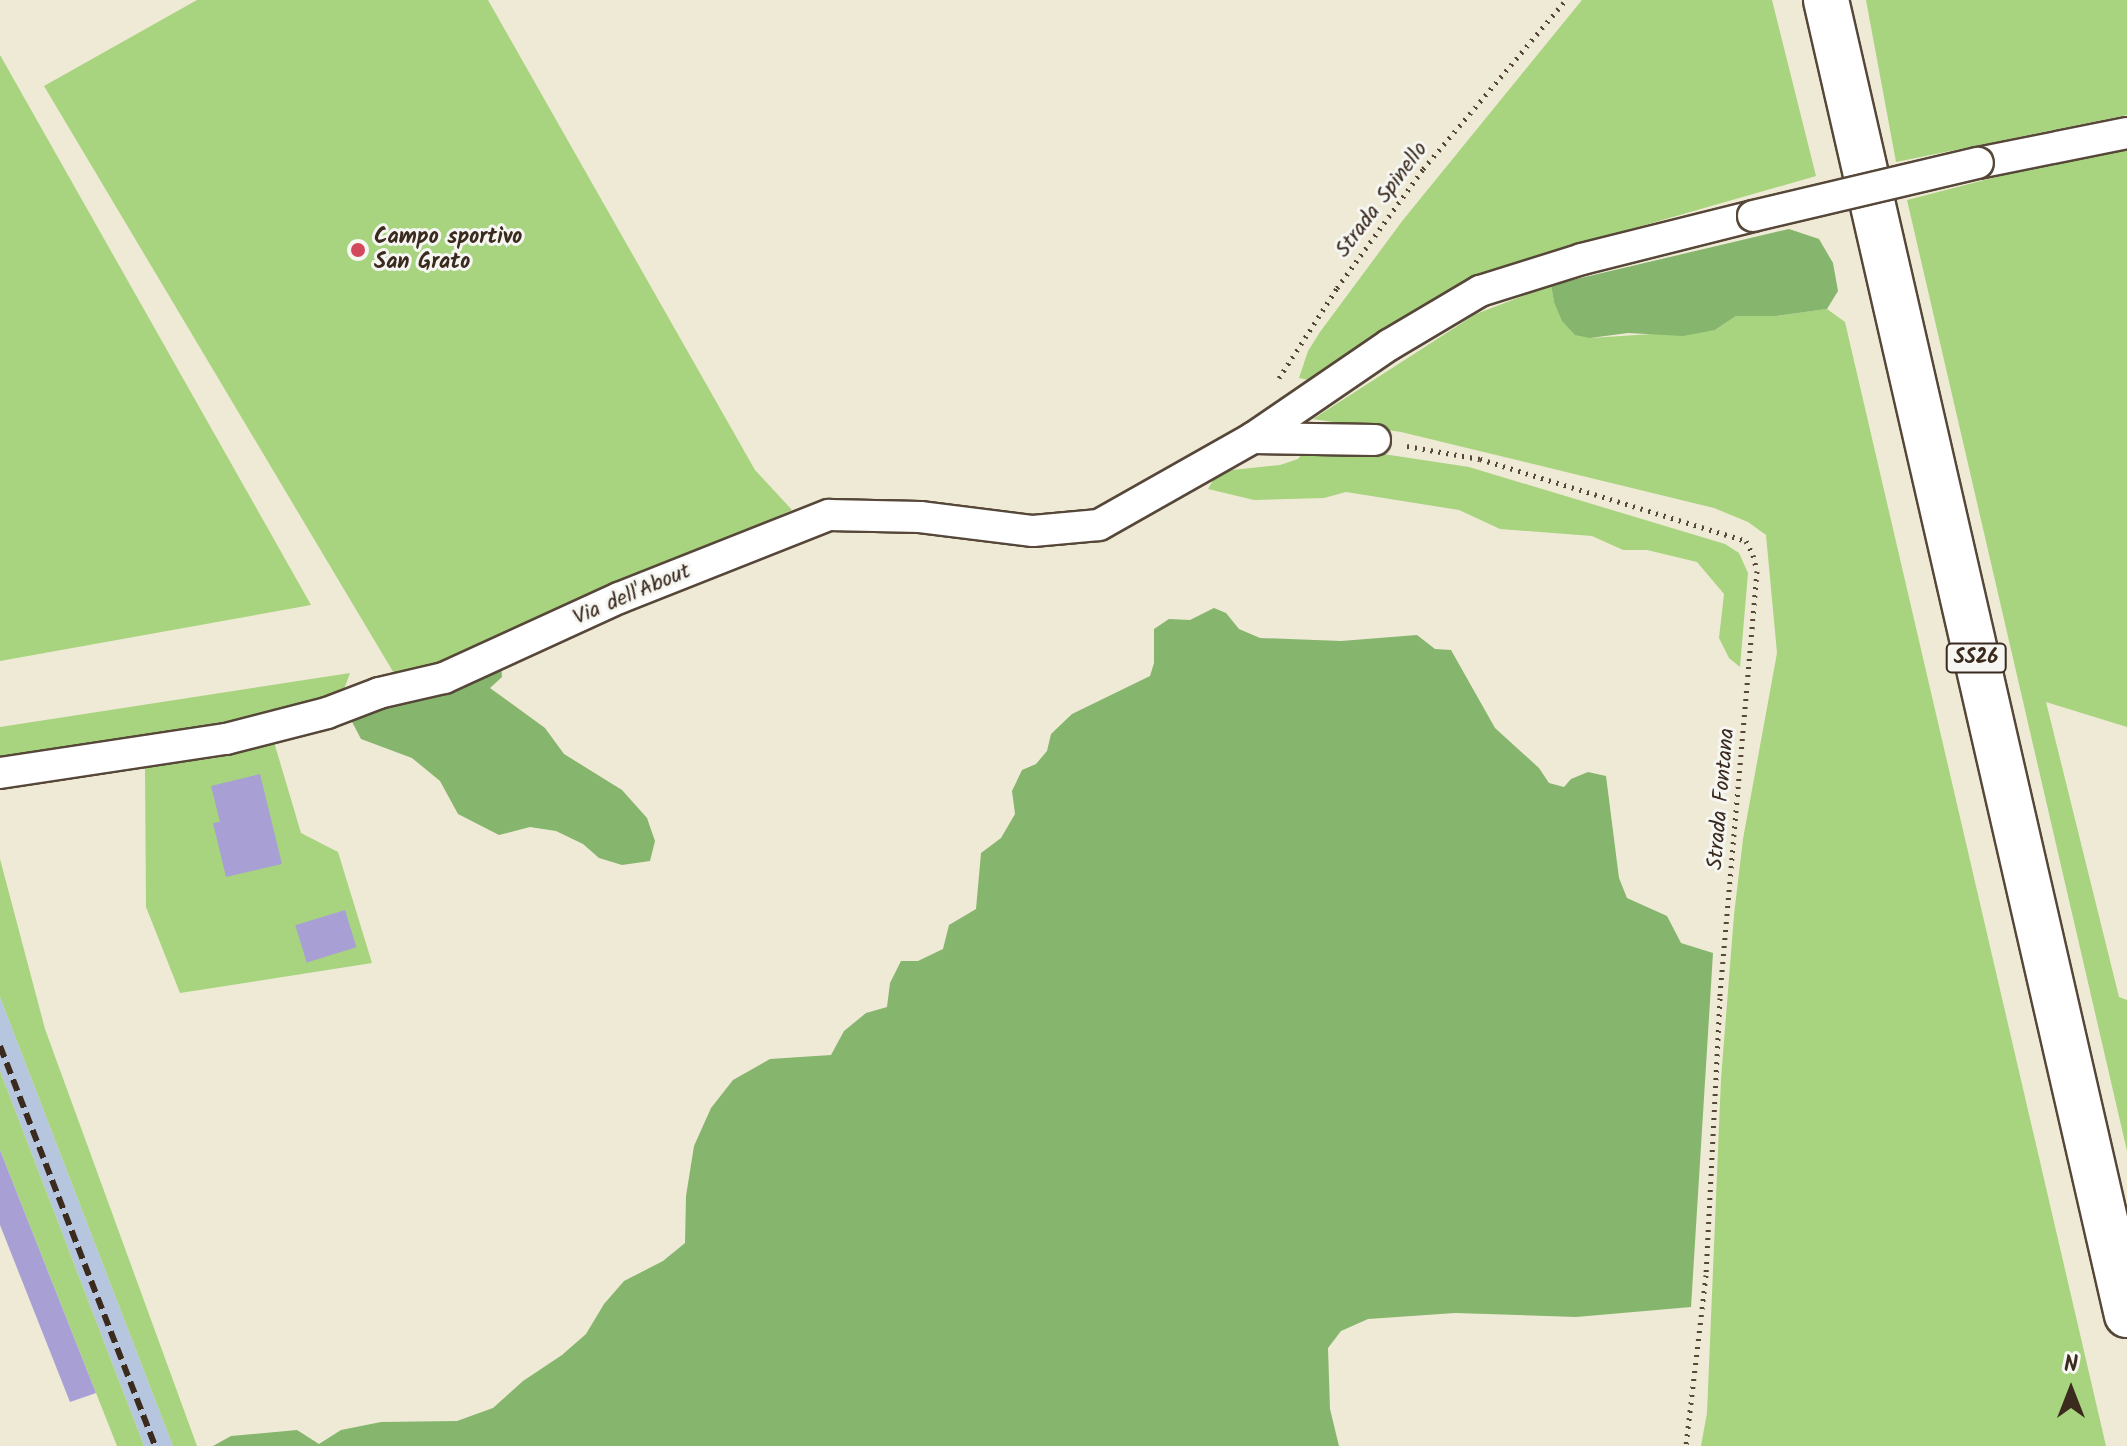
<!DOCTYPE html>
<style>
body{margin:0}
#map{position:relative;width:2127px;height:1446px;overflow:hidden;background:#efead5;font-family:Kalam,sans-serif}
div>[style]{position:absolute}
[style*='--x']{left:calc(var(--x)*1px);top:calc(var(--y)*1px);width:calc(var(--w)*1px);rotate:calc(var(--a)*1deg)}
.industrial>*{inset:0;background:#b6c6de}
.green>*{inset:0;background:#a8d37f}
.forest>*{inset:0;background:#86b56e}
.building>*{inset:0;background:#a8a0d5;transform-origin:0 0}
.path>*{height:5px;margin-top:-2.5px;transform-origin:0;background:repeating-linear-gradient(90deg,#564739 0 2px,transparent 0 8px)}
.roads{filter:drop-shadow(2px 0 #564739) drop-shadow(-2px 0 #564739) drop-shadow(0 2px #564739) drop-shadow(0 -2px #564739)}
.street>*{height:30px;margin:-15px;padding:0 15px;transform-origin:15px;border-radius:15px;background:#fff}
.primary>*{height:44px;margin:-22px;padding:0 22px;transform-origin:22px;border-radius:22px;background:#fff}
.rail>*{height:6px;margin-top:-3px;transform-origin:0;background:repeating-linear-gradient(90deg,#3b2a1e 0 12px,transparent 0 18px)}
.bridges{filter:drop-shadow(2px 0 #564739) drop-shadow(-2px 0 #564739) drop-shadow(0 2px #564739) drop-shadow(0 -2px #564739)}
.street-bridge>*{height:30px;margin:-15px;padding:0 15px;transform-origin:15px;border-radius:15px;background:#fff}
.dots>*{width:22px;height:22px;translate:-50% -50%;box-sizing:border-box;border:4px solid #f6f6f2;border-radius:50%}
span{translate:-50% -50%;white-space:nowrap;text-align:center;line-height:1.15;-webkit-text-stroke:6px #f6f6f2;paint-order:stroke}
.shield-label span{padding:2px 6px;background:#f6f6f2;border:2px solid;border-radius:6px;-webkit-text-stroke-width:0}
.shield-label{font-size:20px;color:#3b2a1e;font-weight:700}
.street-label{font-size:22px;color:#3b2a1e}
.poi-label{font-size:22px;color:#3b2a1e;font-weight:700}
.left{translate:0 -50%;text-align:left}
.north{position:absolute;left:2031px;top:1350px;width:80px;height:80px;-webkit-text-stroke:6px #f6f6f2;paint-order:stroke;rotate:0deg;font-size:22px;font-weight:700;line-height:32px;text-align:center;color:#3b2a1e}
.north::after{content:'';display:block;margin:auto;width:28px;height:36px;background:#3b2a1e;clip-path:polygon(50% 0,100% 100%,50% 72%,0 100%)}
</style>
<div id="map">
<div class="industrial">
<i style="clip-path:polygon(0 997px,173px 1446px,144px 1446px,0 1071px)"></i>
</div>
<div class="green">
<i style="clip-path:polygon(197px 0,488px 0,755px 470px,792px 510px,398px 680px,44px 86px)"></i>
<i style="clip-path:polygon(1582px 0,1772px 0,1816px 176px,1523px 260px,1458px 285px,1309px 380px,1299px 378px,1308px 351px,1320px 332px,1403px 220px)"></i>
<i style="clip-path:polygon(1866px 0,2127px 0,2127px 115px,1896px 162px)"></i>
<i style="clip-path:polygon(0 55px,249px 495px,311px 605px,0 661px)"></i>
<i style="clip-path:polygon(2127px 148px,2127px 727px,2046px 702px,2119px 997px,2127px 1000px,2127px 1151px,1907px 200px,2054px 162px)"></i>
<i style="clip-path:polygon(1551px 285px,1554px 302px,1590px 338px,1715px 330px,1736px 316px,1776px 316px,1827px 309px,1845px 322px,2106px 1446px,1701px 1446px,1707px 1413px,1721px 1079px,1734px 915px,1743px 839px,1777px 653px,1766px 535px,1748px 522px,1714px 508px,1401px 432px,1313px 419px,1476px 314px)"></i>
<i style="clip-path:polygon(1305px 450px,1370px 452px,1469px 467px,1725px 544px,1739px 553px,1748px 573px,1740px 667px,1729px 658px,1719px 638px,1724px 594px,1697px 562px,1647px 550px,1623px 550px,1592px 536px,1500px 529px,1459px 510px,1346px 492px,1324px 498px,1254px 500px,1208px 489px,1215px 477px,1232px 470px,1280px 465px,1298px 459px)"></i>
<i style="clip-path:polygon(350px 673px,343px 692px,333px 702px,0 762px,0 727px)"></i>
<i style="clip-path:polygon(274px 742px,301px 833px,338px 852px,372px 963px,180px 993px,146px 907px,145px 767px,216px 758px)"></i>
<i style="clip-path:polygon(0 859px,45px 1029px,197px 1446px,173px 1446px,0 997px)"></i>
<i style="clip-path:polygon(0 1071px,144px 1446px,117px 1446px,0 1150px)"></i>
</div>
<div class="forest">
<i style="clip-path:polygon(1789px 229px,1819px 239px,1833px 263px,1838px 291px,1827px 309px,1776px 316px,1736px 316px,1715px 330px,1683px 336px,1628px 333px,1590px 338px,1575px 335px,1562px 321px,1554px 302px,1551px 285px)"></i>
<i style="clip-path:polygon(1214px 608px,1226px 613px,1239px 629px,1260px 638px,1341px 641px,1417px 635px,1435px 649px,1451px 650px,1495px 728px,1539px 768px,1549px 783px,1564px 787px,1571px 779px,1588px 772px,1606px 776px,1619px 878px,1627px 898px,1667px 916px,1681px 943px,1713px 953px,1691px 1307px,1576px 1317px,1455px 1313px,1368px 1319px,1341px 1331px,1328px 1348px,1330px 1409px,1339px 1446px,213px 1446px,231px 1436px,297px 1430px,319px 1444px,341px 1430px,381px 1422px,457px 1421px,493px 1408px,523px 1381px,562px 1355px,586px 1334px,604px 1304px,624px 1281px,663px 1261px,685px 1243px,686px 1196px,694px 1146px,711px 1108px,733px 1080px,770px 1059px,831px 1055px,844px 1031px,866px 1013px,887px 1007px,890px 983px,901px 961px,918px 961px,943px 949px,949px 925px,976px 909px,981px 853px,1001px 838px,1015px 814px,1012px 791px,1022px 770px,1036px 764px,1047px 751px,1051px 734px,1072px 714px,1150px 676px,1154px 663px,1154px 629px,1169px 619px,1190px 620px)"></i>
<i style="clip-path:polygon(501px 662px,502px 677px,490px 688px,545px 728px,564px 754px,622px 790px,647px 818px,655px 841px,650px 861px,622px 865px,599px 858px,583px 844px,556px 831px,530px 827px,499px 835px,458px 814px,440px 781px,412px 758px,361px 739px,350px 718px)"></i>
</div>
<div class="building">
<i style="clip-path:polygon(260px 774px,282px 864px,226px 877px,213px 823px,220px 822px,211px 786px)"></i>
<i style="left:345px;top:910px;width:39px;height:52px;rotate:73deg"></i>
<i style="clip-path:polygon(0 1150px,96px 1393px,70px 1402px,0 1225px)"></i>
</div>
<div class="path">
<i style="--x:1279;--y:378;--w:107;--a:-57.2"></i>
<i style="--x:1337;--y:288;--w:147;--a:-54.1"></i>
<i style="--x:1423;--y:169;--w:221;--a:-49.8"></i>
<i style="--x:1407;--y:446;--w:74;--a:10.1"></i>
<i style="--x:1480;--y:459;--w:278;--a:17.1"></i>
<i style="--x:1746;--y:541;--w:16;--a:63"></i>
<i style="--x:1753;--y:555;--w:16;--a:76"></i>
<i style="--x:1757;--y:571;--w:429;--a:95"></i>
<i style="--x:1720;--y:998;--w:277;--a:92.9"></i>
<i style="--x:1706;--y:1275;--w:172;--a:96.7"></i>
</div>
<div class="roads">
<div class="street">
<i style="--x:1978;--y:163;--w:152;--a:-11.4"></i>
<i style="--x:1253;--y:438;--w:122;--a:0.9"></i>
<i style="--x:0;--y:773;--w:229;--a:-8.6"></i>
<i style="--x:226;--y:739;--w:104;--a:-14.4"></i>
<i style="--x:327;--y:713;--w:56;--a:-21"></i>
<i style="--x:379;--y:693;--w:67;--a:-13"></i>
<i style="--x:444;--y:678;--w:192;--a:-24.6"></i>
<i style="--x:619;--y:598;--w:226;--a:-21.6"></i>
<i style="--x:829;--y:515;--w:91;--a:1.3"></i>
<i style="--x:920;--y:517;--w:114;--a:7.1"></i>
<i style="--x:1033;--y:531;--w:66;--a:-5.2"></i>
<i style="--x:1099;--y:525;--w:177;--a:-29.5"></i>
<i style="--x:1253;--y:438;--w:165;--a:-34.4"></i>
<i style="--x:1389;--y:345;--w:106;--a:-30.7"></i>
<i style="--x:1480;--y:291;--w:107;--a:-17.4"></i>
<i style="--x:1582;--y:259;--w:176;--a:-14.1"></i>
</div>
<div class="primary">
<i style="--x:1826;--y:0;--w:1349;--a:77.11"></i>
</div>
</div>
<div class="rail">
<i style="--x:0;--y:1046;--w:429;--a:68.8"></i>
</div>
<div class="bridges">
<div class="street-bridge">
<i style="--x:1753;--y:216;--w:231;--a:-13.3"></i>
</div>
</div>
<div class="dots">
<i style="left:358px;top:250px;background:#d1495b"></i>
</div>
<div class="shield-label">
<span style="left:1976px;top:658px">SS26</span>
</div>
<div class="street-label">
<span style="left:1382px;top:200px;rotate:-53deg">Strada Spinello</span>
<span style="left:632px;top:595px;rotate:-23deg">Via dell'About</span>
<span style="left:1722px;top:799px;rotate:-85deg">Strada Fontana</span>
</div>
<div class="poi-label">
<span class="left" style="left:374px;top:250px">Campo sportivo<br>San Grato</span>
</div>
<div class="north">N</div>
</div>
